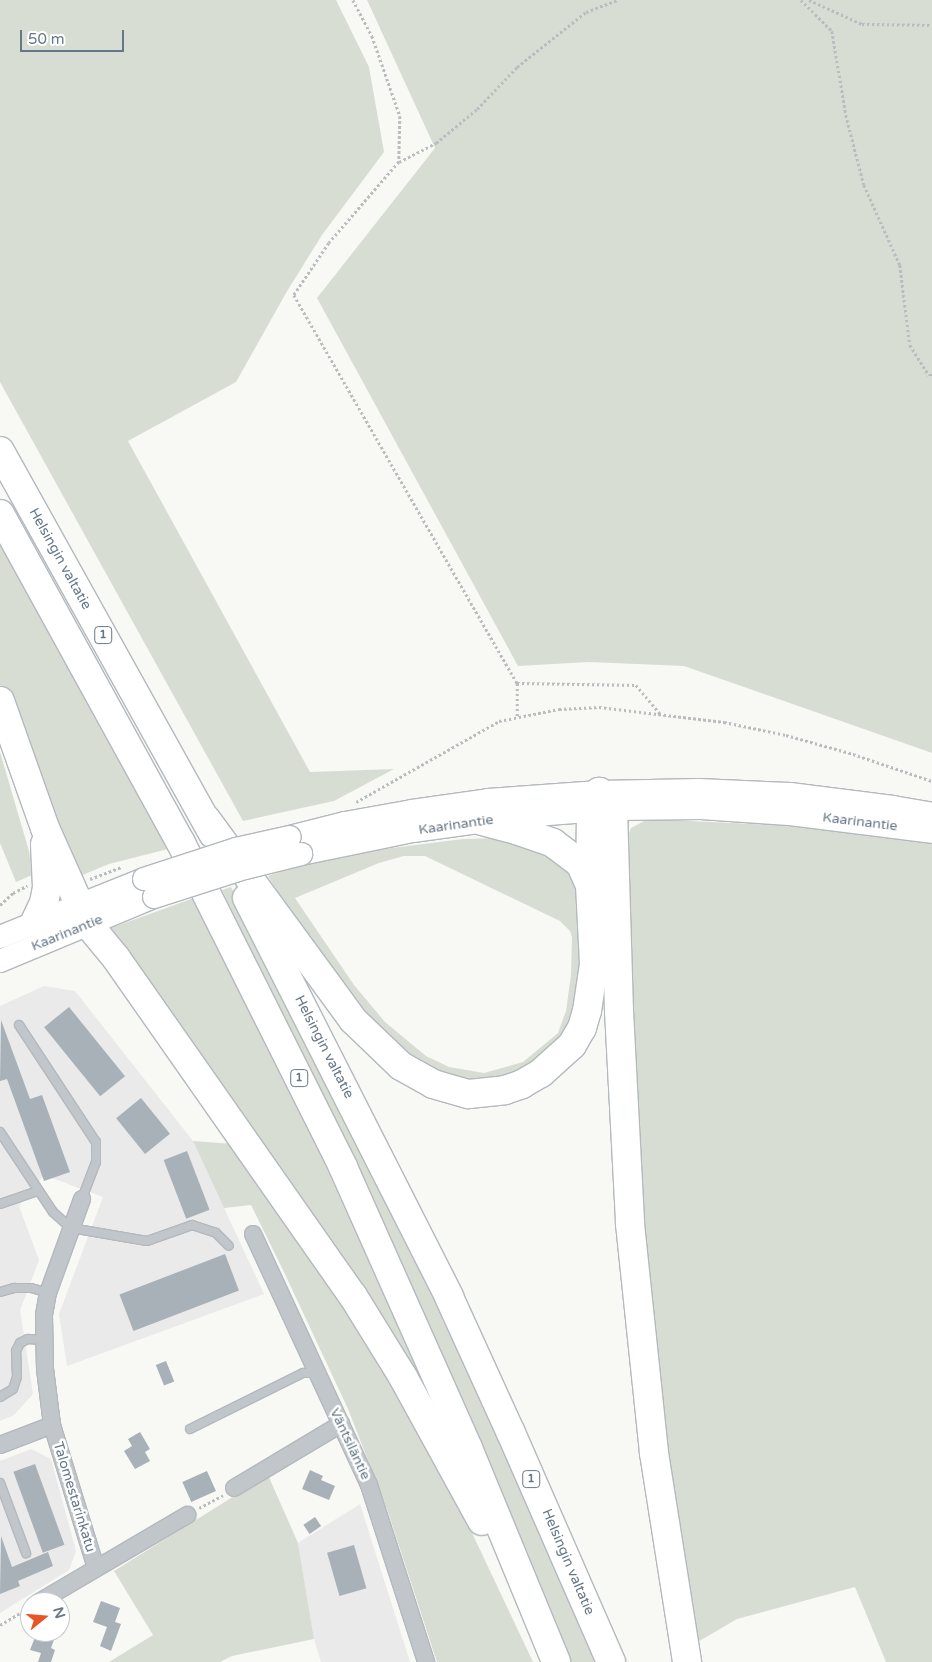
<!DOCTYPE html>
<meta charset="utf-8">
<style>
body{margin:0}
#map{position:relative;width:932px;height:1662px;overflow:hidden;background:#f8f8f5;font-family:"Varela Round",sans-serif}
div>[style]{position:absolute}
[style*='--x']{left:calc(var(--x)*1px);top:calc(var(--y)*1px);width:calc(var(--w)*1px);rotate:calc(var(--a)*1deg)}
.built>*{inset:0;background:#e9eae9}
.green>*{inset:0;background:#d8ddd4}
.building>*{inset:0;background:#a8b1b7;transform-origin:0 0}
.path>*{height:2.5px;margin-top:-1.25px;transform-origin:0;background:repeating-linear-gradient(90deg,#b9bdc0 0 2.5px,transparent 0 5px)}
.roads{filter:drop-shadow(1px 0 #b3b9be) drop-shadow(-1px 0 #b3b9be) drop-shadow(0 1px #b3b9be) drop-shadow(0 -1px #b3b9be)}
.lane>*{height:8px;margin:-4px;padding:0 4px;transform-origin:4px;border-radius:4px;background:#c1c6ca}
.street>*{height:16px;margin:-8px;padding:0 8px;transform-origin:8px;border-radius:8px;background:#c1c6ca}
.secondary>*{height:22px;margin:-11px;padding:0 11px;transform-origin:11px;border-radius:11px;background:#fff}
.highway>*{height:28px;margin:-14px;padding:0 14px;transform-origin:14px;border-radius:14px;background:#fff}
.bridges{filter:drop-shadow(1px 0 #b3b9be) drop-shadow(-1px 0 #b3b9be) drop-shadow(0 1px #b3b9be) drop-shadow(0 -1px #b3b9be)}
.secondary-bridge>*{height:22px;margin:-11px;padding:0 11px;transform-origin:11px;border-radius:11px;background:#fff}
span{translate:-50% -50%;white-space:nowrap;text-align:center;line-height:1.15;-webkit-text-stroke:5px #fff;paint-order:stroke}
.shield-label span{padding:1px 4px;background:#fff;border:1px solid;border-radius:4px;-webkit-text-stroke-width:0}
.shield-label{font-size:12px;color:#667887;font-weight:700}
.street-label{font-size:14px;color:#667887}
.north{position:absolute;left:20px;top:1592px;width:50px;height:50px;box-sizing:border-box;background:#fff;border:1px solid #c2c9cf;border-radius:50%;rotate:73deg;font-size:14px;font-weight:700;line-height:20px;text-align:center;color:#667887}
.north::after{content:'';display:block;margin:auto;width:18px;height:22px;background:#e85526;clip-path:polygon(50% 0,100% 100%,50% 72%,0 100%)}
.scale{position:absolute;left:20px;top:30px;width:104px;height:22px;box-sizing:border-box;border:2px solid #667887;border-top:0;padding-left:6px;font-size:15px;line-height:18px;white-space:nowrap;color:#667887;-webkit-text-stroke:4px #fff;paint-order:stroke}
</style>
<div id="map">
<div class="built">
<i style="clip-path:polygon(44px 986px,75px 991px,193px 1141px,264px 1294px,67px 1366px,59px 1314px,103px 1197px,44px 1175px,19px 1206px,39px 1260px,20px 1310px,33px 1394px,14px 1415px,0 1421px,0 1006px)"></i>
<i style="clip-path:polygon(31px 1449px,51px 1459px,76px 1551px,69px 1570px,0 1613px,0 1461px)"></i>
<i style="clip-path:polygon(360px 1504px,410px 1662px,321px 1662px,314px 1639px,298px 1543px)"></i>
</div>
<div class="green">
<i style="clip-path:polygon(0 0,336px 0,369px 67px,384px 152px,322px 235px,286px 293px,236px 382px,128px 441px,310px 772px,394px 769px,334px 801px,243px 821px,0 382px)"></i>
<i style="clip-path:polygon(367px 0,932px 0,932px 753px,684px 666px,589px 662px,518px 666px,317px 298px,435px 148px)"></i>
<i style="clip-path:polygon(0 545px,28px 594px,168px 849px,109px 864px,73px 879px,13px 725px,0 685px)"></i>
<i style="clip-path:polygon(0 752px,29px 851px,32px 875px,16px 882px,0 843px)"></i>
<i style="clip-path:polygon(648px 819px,819px 827px,932px 842px,932px 1662px,886px 1662px,855px 1587px,737px 1619px,696px 1643px,674px 1517px,645px 1272px,629px 1016px,626px 841px,631px 828px)"></i>
<i style="clip-path:polygon(evenodd,498px 838px,544px 849px,572px 871px,584px 904px,577px 1010px,551px 1055px,491px 1085px,431px 1073px,383px 1038px,324px 967px,268px 876px,321px 857px,463px 839px,498px 838px,404px 856px,425px 856px,560px 921px,570px 931px,572px 937px,571px 975px,566px 1011px,558px 1033px,523px 1062px,484px 1073px,449px 1067px,426px 1056px,385px 1022px,354px 985px,295px 898px,379px 863px,404px 856px)"></i>
<i style="clip-path:polygon(231px 887px,436px 1299px,599px 1662px,568px 1662px,340px 1138px,222px 890px)"></i>
<i style="clip-path:polygon(194px 898px,314px 1140px,443px 1426px,108px 929px)"></i>
<i style="clip-path:polygon(193px 1141px,234px 1144px,414px 1410px,533px 1662px,437px 1662px,387px 1509px,348px 1409px,284px 1272px,251px 1205px,224px 1208px)"></i>
<i style="clip-path:polygon(268px 1475px,298px 1543px,314px 1639px,232px 1656px,220px 1662px,109px 1662px,153px 1635px,114px 1571px)"></i>
</div>
<div class="building">
<i style="left:69px;top:1007px;width:89px;height:32px;rotate:51deg"></i>
<i style="clip-path:polygon(1px 1020px,30px 1099px,42px 1095px,70px 1172px,44px 1181px,7px 1079px,0 1081px)"></i>
<i style="left:141px;top:1098px;width:46px;height:32px;rotate:51deg"></i>
<i style="left:187px;top:1151px;width:63px;height:25px;rotate:69deg"></i>
<i style="left:225px;top:1254px;width:39px;height:113px;rotate:69deg"></i>
<i style="left:166px;top:1361px;width:22px;height:11px;rotate:68deg"></i>
<i style="clip-path:polygon(140px 1432px,150px 1449px,145px 1452px,150px 1461px,135px 1469px,124px 1451px,132px 1446px,128px 1439px)"></i>
<i style="left:35px;top:1464px;width:86px;height:23px;rotate:70deg"></i>
<i style="clip-path:polygon(310px 1470px,323px 1476px,321px 1480px,335px 1486px,329px 1500px,302px 1489px)"></i>
<i style="left:207px;top:1471px;width:22px;height:27px;rotate:66deg"></i>
<i style="left:315px;top:1517px;width:11px;height:14px;rotate:56deg"></i>
<i style="clip-path:polygon(1px 1536px,12px 1567px,48px 1552px,53px 1566px,18px 1581px,20px 1586px,0 1594px)"></i>
<i style="left:354px;top:1545px;width:45px;height:28px;rotate:74deg"></i>
<i style="clip-path:polygon(101px 1601px,120px 1608px,115px 1622px,121px 1624px,111px 1651px,100px 1646px,107px 1627px,93px 1622px)"></i>
<i style="clip-path:polygon(37px 1632px,55px 1637px,51px 1648px,55px 1650px,51px 1662px,38px 1662px,41px 1653px,30px 1650px)"></i>
</div>
<div class="path">
<i style="--x:353;--y:0;--w:41;--a:62.2"></i>
<i style="--x:372;--y:36;--w:85;--a:70.7"></i>
<i style="--x:400;--y:116;--w:46;--a:91.2"></i>
<i style="--x:399;--y:162;--w:107;--a:130.8"></i>
<i style="--x:329;--y:243;--w:63;--a:123.9"></i>
<i style="--x:294;--y:295;--w:448;--a:60.1"></i>
<i style="--x:517;--y:683;--w:119;--a:1"></i>
<i style="--x:636;--y:685;--w:39;--a:50"></i>
<i style="--x:801;--y:0;--w:44;--a:45"></i>
<i style="--x:832;--y:31;--w:85;--a:80.5"></i>
<i style="--x:846;--y:115;--w:72;--a:75.6"></i>
<i style="--x:864;--y:185;--w:88;--a:65.8"></i>
<i style="--x:900;--y:265;--w:81;--a:82.9"></i>
<i style="--x:910;--y:345;--w:36;--a:58"></i>
<i style="--x:929;--y:375;--w:3;--a:0"></i>
<i style="--x:809;--y:0;--w:58;--a:24.4"></i>
<i style="--x:862;--y:24;--w:70;--a:0.8"></i>
<i style="--x:399;--y:162;--w:42;--a:-27.2"></i>
<i style="--x:436;--y:143;--w:53;--a:-39.7"></i>
<i style="--x:477;--y:109;--w:58;--a:-46.4"></i>
<i style="--x:517;--y:67;--w:88;--a:-38.6"></i>
<i style="--x:586;--y:12;--w:34;--a:-21"></i>
<i style="--x:517;--y:716;--w:33;--a:-90"></i>
<i style="--x:356;--y:802;--w:164;--a:-29.5"></i>
<i style="--x:499;--y:721;--w:61;--a:-11.3"></i>
<i style="--x:559;--y:709;--w:40;--a:-2.9"></i>
<i style="--x:599;--y:707;--w:126;--a:6.8"></i>
<i style="--x:724;--y:722;--w:63;--a:11.8"></i>
<i style="--x:786;--y:735;--w:70;--a:15.8"></i>
<i style="--x:853;--y:754;--w:83;--a:18.9"></i>
<i style="--x:90;--y:879;--w:34;--a:-21"></i>
<i style="--x:0;--y:905;--w:18;--a:-43"></i>
<i style="--x:13;--y:893;--w:16;--a:-27"></i>
<i style="--x:199;--y:1508;--w:27;--a:-28"></i>
<i style="--x:0;--y:1625;--w:31;--a:-31"></i>
</div>
<div class="roads">
<div class="lane">
<i style="--x:19;--y:1025;--w:140;--a:56.7"></i>
<i style="--x:96;--y:1142;--w:20;--a:90"></i>
<i style="--x:96;--y:1162;--w:40;--a:111"></i>
<i style="--x:0;--y:1132;--w:96;--a:56.5"></i>
<i style="--x:53;--y:1212;--w:24;--a:42"></i>
<i style="--x:71;--y:1228;--w:77;--a:9.7"></i>
<i style="--x:147;--y:1241;--w:48;--a:-19.6"></i>
<i style="--x:192;--y:1225;--w:25;--a:18"></i>
<i style="--x:216;--y:1233;--w:18;--a:45"></i>
<i style="--x:0;--y:1204;--w:39;--a:-19"></i>
<i style="--x:0;--y:1292;--w:15;--a:-16"></i>
<i style="--x:14;--y:1288;--w:17;--a:0"></i>
<i style="--x:31;--y:1288;--w:18;--a:16"></i>
<i style="--x:0;--y:1397;--w:15;--a:-32"></i>
<i style="--x:13;--y:1389;--w:13;--a:-72"></i>
<i style="--x:17;--y:1377;--w:26;--a:-92"></i>
<i style="--x:16;--y:1351;--w:9;--a:-63"></i>
<i style="--x:20;--y:1343;--w:9;--a:-27"></i>
<i style="--x:28;--y:1339;--w:15;--a:4"></i>
<i style="--x:190;--y:1429;--w:126;--a:-26.4"></i>
<i style="--x:303;--y:1373;--w:15;--a:0"></i>
<i style="--x:0;--y:1483;--w:75;--a:69.6"></i>
</div>
<div class="street">
<i style="--x:253;--y:1234;--w:277;--a:65.2"></i>
<i style="--x:369;--y:1485;--w:186;--a:72.1"></i>
<i style="--x:52;--y:1425;--w:150;--a:72.9"></i>
<i style="--x:0;--y:1445;--w:56;--a:-21"></i>
<i style="--x:52;--y:1425;--w:56;--a:-97.1"></i>
<i style="--x:45;--y:1369;--w:54;--a:-91.1"></i>
<i style="--x:44;--y:1315;--w:22;--a:-80"></i>
<i style="--x:48;--y:1293;--w:100;--a:-70.1"></i>
<i style="--x:234;--y:1488;--w:125;--a:-30.9"></i>
<i style="--x:39;--y:1602;--w:172;--a:-30.4"></i>
</div>
<div class="secondary">
<i style="--x:290;--y:837;--w:57;--a:-14.3"></i>
<i style="--x:345;--y:823;--w:68;--a:-10.2"></i>
<i style="--x:412;--y:811;--w:77;--a:-8.2"></i>
<i style="--x:488;--y:800;--w:111;--a:-4.1"></i>
<i style="--x:599;--y:792;--w:100;--a:-1.1"></i>
<i style="--x:699;--y:790;--w:91;--a:2.5"></i>
<i style="--x:790;--y:794;--w:104;--a:7.2"></i>
<i style="--x:893;--y:807;--w:40;--a:10"></i>
<i style="--x:301;--y:854;--w:114;--a:-11.6"></i>
<i style="--x:413;--y:831;--w:111;--a:-7.8"></i>
<i style="--x:523;--y:816;--w:90;--a:-4.4"></i>
<i style="--x:613;--y:809;--w:88;--a:-0.7"></i>
<i style="--x:701;--y:808;--w:89;--a:3.9"></i>
<i style="--x:790;--y:814;--w:143;--a:7.2"></i>
<i style="--x:0;--y:937;--w:155;--a:-21.9"></i>
<i style="--x:0;--y:961;--w:167;--a:-22.6"></i>
</div>
<div class="highway">
<i style="--x:0;--y:451;--w:438;--a:60.9"></i>
<i style="--x:0;--y:514;--w:376;--a:61.2"></i>
<i style="--x:181;--y:843;--w:362;--a:63.4"></i>
<i style="--x:343;--y:1167;--w:308;--a:66"></i>
<i style="--x:468;--y:1448;--w:231;--a:67.6"></i>
<i style="--x:0;--y:701;--w:135;--a:70.5"></i>
<i style="--x:45;--y:828;--w:105;--a:65.9"></i>
<i style="--x:88;--y:924;--w:44;--a:50.5"></i>
<i style="--x:116;--y:958;--w:413;--a:55"></i>
<i style="--x:353;--y:1296;--w:95;--a:58.3"></i>
<i style="--x:403;--y:1377;--w:164;--a:61.3"></i>
<i style="--x:206;--y:819;--w:249;--a:53.8"></i>
<i style="--x:353;--y:1020;--w:66;--a:43.8"></i>
<i style="--x:401;--y:1066;--w:37;--a:29"></i>
<i style="--x:433;--y:1084;--w:37;--a:16"></i>
<i style="--x:469;--y:1094;--w:36;--a:-6"></i>
<i style="--x:505;--y:1090;--w:18;--a:-19"></i>
<i style="--x:522;--y:1084;--w:22;--a:-30"></i>
<i style="--x:541;--y:1073;--w:42;--a:-42.1"></i>
<i style="--x:572;--y:1045;--w:20;--a:-60"></i>
<i style="--x:582;--y:1028;--w:18;--a:-74"></i>
<i style="--x:587;--y:1011;--w:48;--a:-81.5"></i>
<i style="--x:594;--y:964;--w:79;--a:-92.9"></i>
<i style="--x:590;--y:885;--w:74;--a:-89.2"></i>
<i style="--x:591;--y:811;--w:21;--a:-67"></i>
<i style="--x:599;--y:792;--w:22;--a:51"></i>
<i style="--x:613;--y:809;--w:202;--a:88.3"></i>
<i style="--x:619;--y:1011;--w:213;--a:87"></i>
<i style="--x:630;--y:1224;--w:230;--a:84"></i>
<i style="--x:654;--y:1453;--w:212;--a:81"></i>
<i style="--x:482;--y:821;--w:38;--a:15"></i>
<i style="--x:519;--y:831;--w:36;--a:19"></i>
<i style="--x:553;--y:843;--w:34;--a:37"></i>
<i style="--x:580;--y:863;--w:24;--a:66"></i>
<i style="--x:247;--y:898;--w:447;--a:63.1"></i>
<i style="--x:449;--y:1297;--w:149;--a:65.5"></i>
<i style="--x:511;--y:1433;--w:250;--a:66.4"></i>
<i style="--x:35;--y:922;--w:21;--a:-65"></i>
<i style="--x:44;--y:903;--w:16;--a:-79"></i>
<i style="--x:47;--y:887;--w:43;--a:-92.7"></i>
</div>
</div>
<div class="bridges">
<div class="secondary-bridge">
<i style="--x:144;--y:879;--w:97;--a:-18.1"></i>
<i style="--x:236;--y:849;--w:55;--a:-12.5"></i>
<i style="--x:154;--y:897;--w:96;--a:-17.7"></i>
<i style="--x:245;--y:868;--w:58;--a:-14"></i>
</div>
</div>
<div class="shield-label">
<span style="left:103px;top:635px">1</span>
<span style="left:299px;top:1078px">1</span>
<span style="left:531px;top:1479px">1</span>
</div>
<div class="street-label">
<span style="left:60px;top:559px;rotate:61deg">Helsingin valtatie</span>
<span style="left:860px;top:822px;rotate:7deg">Kaarinantie</span>
<span style="left:456px;top:825px;rotate:-8deg">Kaarinantie</span>
<span style="left:67px;top:933px;rotate:-22deg">Kaarinantie</span>
<span style="left:324px;top:1047px;rotate:63deg">Helsingin valtatie</span>
<span style="left:350px;top:1444px;rotate:65deg">Väntsiläntie</span>
<span style="left:74px;top:1497px;rotate:73deg">Talomestarinkatu</span>
<span style="left:568px;top:1562px;rotate:67deg">Helsingin valtatie</span>
</div>
<div class="north">N</div>
<div class="scale">50 m</div>
</div>
